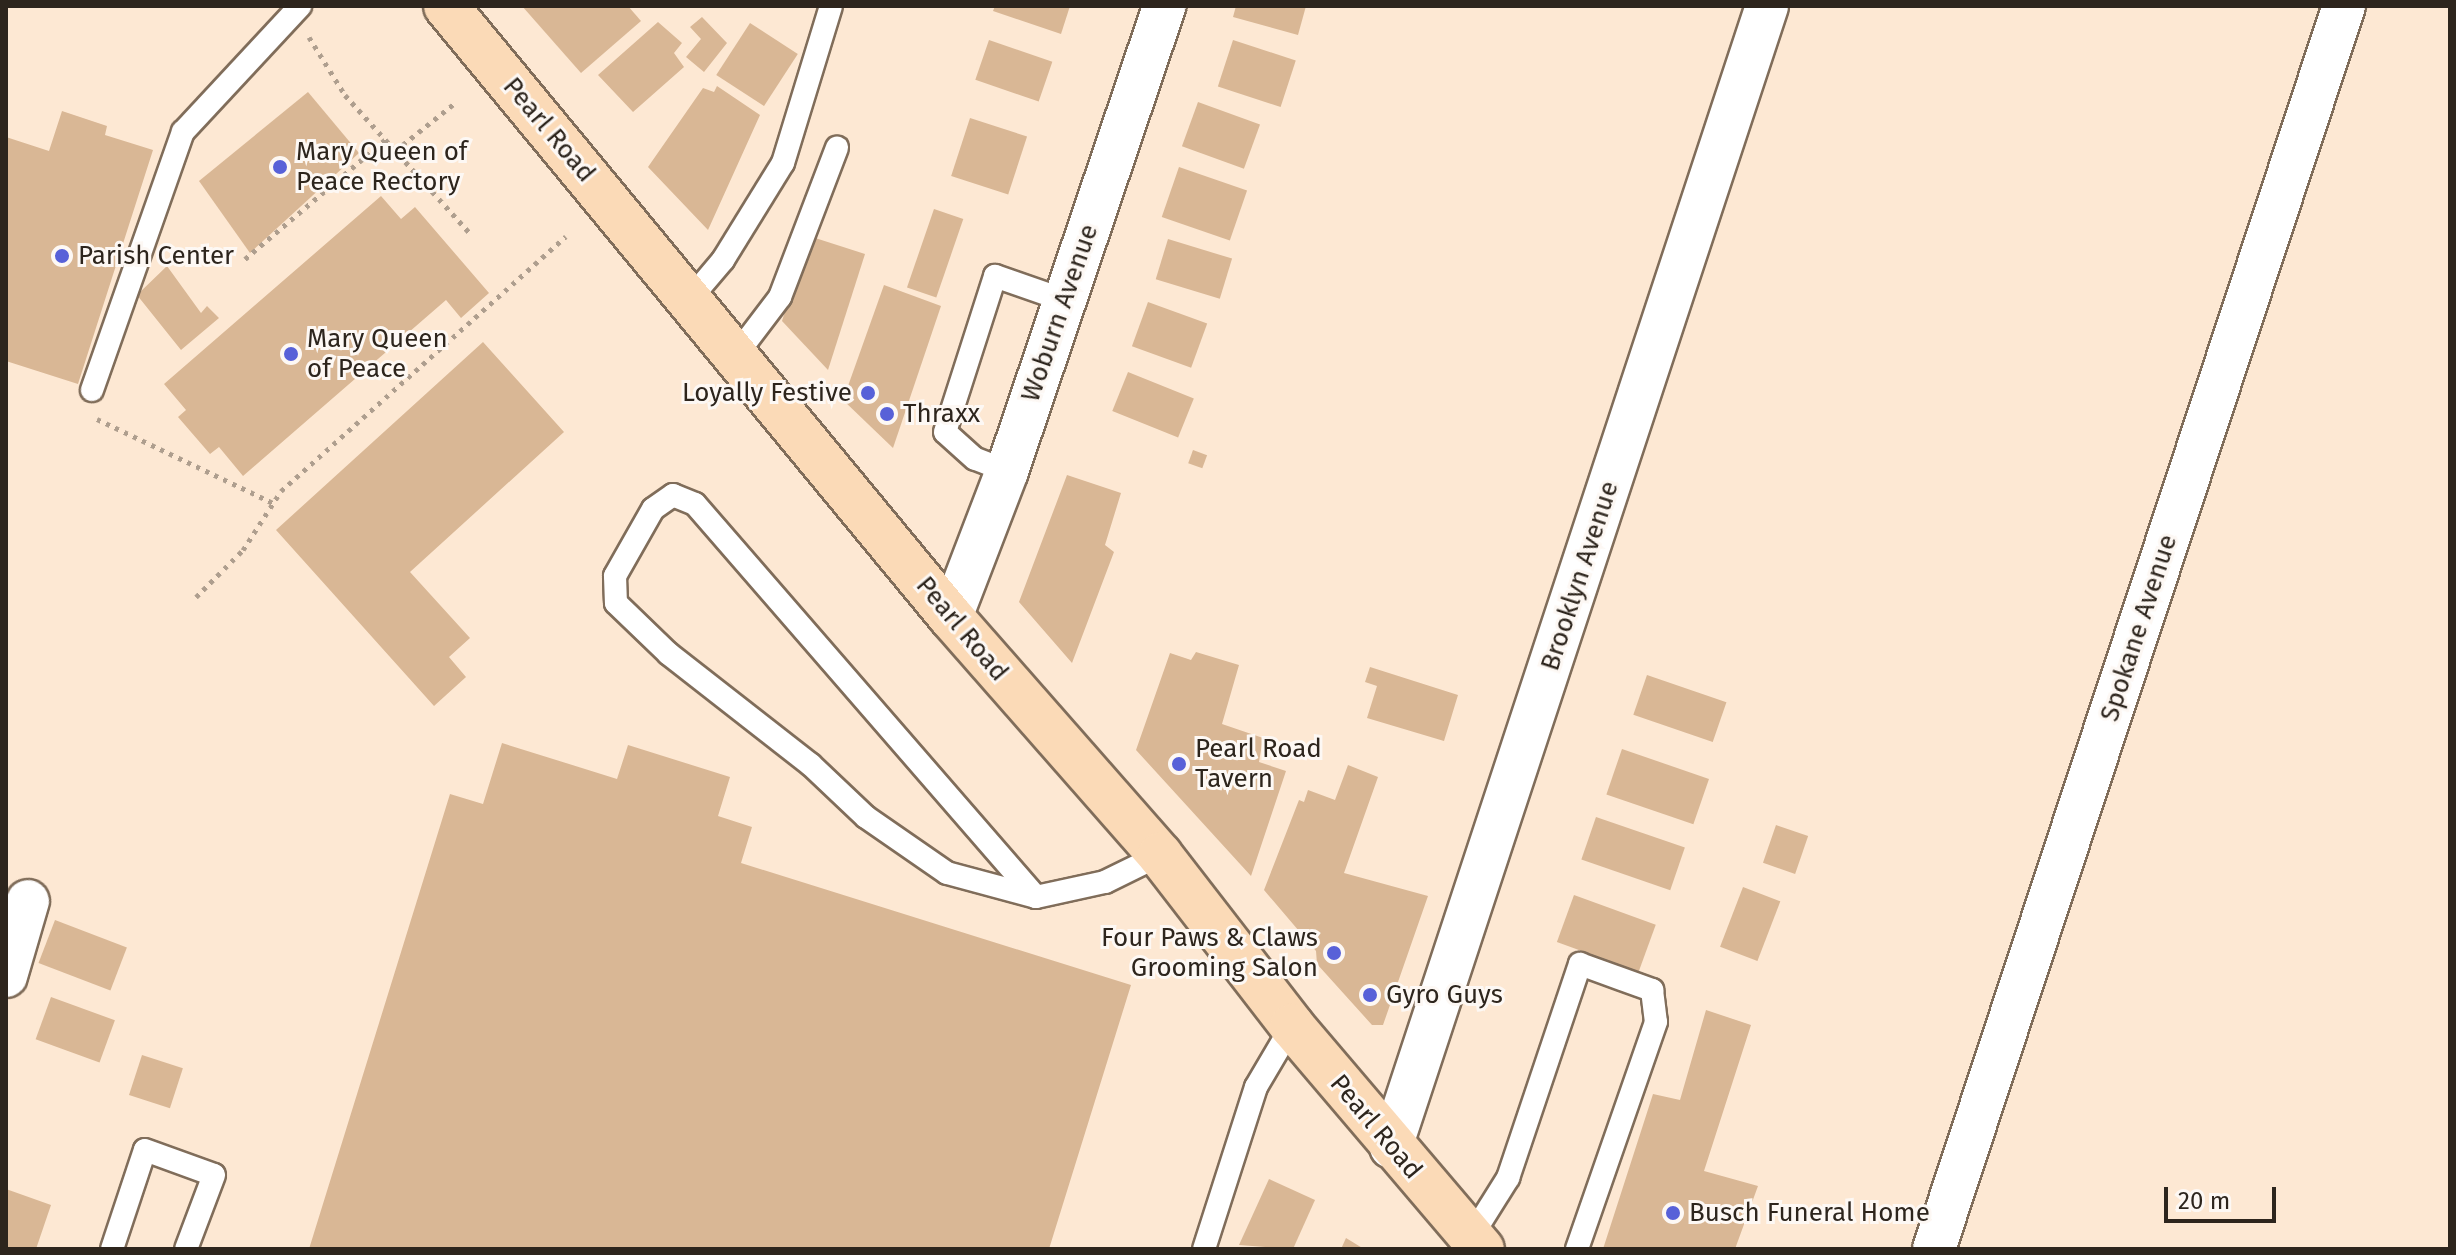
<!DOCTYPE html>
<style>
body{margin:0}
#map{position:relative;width:2456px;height:1255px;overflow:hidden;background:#fde8d3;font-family:"Fira Sans",sans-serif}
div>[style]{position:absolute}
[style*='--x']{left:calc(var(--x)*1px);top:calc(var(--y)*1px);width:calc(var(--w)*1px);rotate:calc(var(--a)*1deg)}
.building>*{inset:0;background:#d9b795;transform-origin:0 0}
.path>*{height:5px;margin-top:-2.5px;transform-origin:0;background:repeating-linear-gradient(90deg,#ae9e8e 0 4px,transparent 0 10px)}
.roads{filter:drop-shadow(2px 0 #806d5a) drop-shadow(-2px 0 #806d5a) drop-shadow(0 2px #806d5a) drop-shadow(0 -2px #806d5a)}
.lane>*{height:22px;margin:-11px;padding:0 11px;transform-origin:11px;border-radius:11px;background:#fff}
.street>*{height:42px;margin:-21px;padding:0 21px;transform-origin:21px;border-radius:21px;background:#fff}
.primary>*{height:44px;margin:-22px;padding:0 22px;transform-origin:22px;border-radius:22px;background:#fbdab7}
.dots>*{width:22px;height:22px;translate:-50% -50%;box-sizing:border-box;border:4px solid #fdf8f4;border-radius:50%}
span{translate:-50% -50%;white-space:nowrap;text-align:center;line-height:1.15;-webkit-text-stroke:6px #fdf8f4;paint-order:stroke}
.street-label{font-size:26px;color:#2d251d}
.poi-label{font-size:26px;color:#2d251d}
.left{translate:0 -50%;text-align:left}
.right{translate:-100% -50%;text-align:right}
.frame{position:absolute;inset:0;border:8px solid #2d251d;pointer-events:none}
.scale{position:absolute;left:2164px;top:1187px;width:112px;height:36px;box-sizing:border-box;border:4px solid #2d251d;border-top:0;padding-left:10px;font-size:24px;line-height:28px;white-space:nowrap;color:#2d251d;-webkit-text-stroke:6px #fdf8f4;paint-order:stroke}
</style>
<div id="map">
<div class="building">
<i style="clip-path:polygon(522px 6px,628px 6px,641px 21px,581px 73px)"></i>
<i style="clip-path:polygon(995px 6px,1070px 6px,1061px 34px,993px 11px)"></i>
<i style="clip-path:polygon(1236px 6px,1306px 6px,1298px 35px,1233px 17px)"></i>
<i style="clip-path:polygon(702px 17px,727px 43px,704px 72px,686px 57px,701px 39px,690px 27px)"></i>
<i style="clip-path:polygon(658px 22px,682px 43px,674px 53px,684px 67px,633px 112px,598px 75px)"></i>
<i style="left:750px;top:23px;width:57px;height:62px;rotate:33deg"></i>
<i style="left:989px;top:40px;width:67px;height:42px;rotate:19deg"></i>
<i style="left:1233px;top:40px;width:66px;height:49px;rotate:18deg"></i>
<i style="clip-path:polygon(717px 86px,760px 115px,708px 230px,648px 167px,703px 88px,714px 92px)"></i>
<i style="clip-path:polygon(308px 92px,359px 153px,250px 253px,199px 181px)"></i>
<i style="left:1198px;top:102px;width:66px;height:47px;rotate:20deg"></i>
<i style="clip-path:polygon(62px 111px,107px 126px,105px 135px,153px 150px,78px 384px,6px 361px,6px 137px,49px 151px)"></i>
<i style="left:970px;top:118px;width:60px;height:61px;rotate:18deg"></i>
<i style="left:1179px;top:167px;width:72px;height:53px;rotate:19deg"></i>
<i style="clip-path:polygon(381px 196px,401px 219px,415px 207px,489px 293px,461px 318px,446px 300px,243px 476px,219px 447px,210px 454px,178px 417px,186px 410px,164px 384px)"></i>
<i style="left:934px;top:209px;width:31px;height:83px;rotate:19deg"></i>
<i style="clip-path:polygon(809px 236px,865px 254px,828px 370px,782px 321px)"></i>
<i style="left:1168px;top:239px;width:67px;height:42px;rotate:17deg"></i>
<i style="clip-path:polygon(167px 266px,201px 313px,207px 306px,219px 318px,181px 350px,137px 295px)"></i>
<i style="clip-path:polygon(884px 285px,941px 306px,893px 448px,843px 400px)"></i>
<i style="left:1148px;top:302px;width:63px;height:47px;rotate:20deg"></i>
<i style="clip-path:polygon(483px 342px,564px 432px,410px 572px,470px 638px,449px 657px,466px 677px,434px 706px,276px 530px)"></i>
<i style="left:1128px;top:372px;width:71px;height:42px;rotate:22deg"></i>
<i style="left:1193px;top:450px;width:15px;height:14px;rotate:20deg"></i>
<i style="clip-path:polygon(1067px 475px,1121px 493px,1105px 545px,1114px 552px,1072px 663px,1019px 602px)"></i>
<i style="clip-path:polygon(1196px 652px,1239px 665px,1222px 724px,1263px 738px,1259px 762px,1286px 771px,1251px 876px,1136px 750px,1170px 653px,1191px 660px)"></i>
<i style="clip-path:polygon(1370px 667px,1458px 695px,1444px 741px,1367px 718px,1377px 686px,1365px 682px)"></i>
<i style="left:1647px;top:675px;width:84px;height:42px;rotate:19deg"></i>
<i style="clip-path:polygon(502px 743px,617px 779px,628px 745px,730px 777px,718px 816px,752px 827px,741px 863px,1131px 985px,1049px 1249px,309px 1249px,450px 794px,483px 804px)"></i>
<i style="left:1622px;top:749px;width:92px;height:48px;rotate:19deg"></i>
<i style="clip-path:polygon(1348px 765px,1378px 777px,1344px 873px,1428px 896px,1383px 1025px,1372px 1025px,1317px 964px,1316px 951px,1264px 890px,1299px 800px,1304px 802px,1308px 790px,1335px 800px)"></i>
<i style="left:1596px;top:817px;width:94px;height:45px;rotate:19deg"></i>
<i style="left:1776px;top:825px;width:34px;height:40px;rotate:19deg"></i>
<i style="left:1743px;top:887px;width:40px;height:64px;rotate:21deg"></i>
<i style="left:1574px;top:895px;width:87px;height:50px;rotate:20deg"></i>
<i style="left:55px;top:920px;width:77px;height:46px;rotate:21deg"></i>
<i style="left:51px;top:997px;width:68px;height:45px;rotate:20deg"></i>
<i style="clip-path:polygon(1706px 1010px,1751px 1025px,1704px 1171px,1758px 1186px,1735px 1249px,1603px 1249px,1653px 1094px,1680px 1100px)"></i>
<i style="left:142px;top:1055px;width:43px;height:42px;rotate:18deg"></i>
<i style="clip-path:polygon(1269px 1179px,1315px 1200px,1293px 1249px,1239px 1245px)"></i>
<i style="clip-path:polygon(6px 1189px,51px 1205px,36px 1249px,6px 1249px)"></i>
<i style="clip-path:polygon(1346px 1238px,1364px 1249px,1341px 1249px)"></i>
</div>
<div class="path">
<i style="--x:309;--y:37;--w:68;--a:58.2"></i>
<i style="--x:345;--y:95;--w:185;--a:47.9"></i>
<i style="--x:395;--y:151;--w:77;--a:-38.7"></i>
<i style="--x:245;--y:259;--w:184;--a:-40.4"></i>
<i style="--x:97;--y:419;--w:195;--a:25.5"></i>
<i style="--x:196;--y:597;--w:66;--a:-45"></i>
<i style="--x:243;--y:550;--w:70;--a:-57.2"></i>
<i style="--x:281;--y:491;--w:382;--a:-41.8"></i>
</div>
<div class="roads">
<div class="lane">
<i style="--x:690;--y:299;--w:51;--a:-49.8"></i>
<i style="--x:723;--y:260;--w:114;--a:-58.3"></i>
<i style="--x:783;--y:163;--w:164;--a:-73"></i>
<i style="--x:736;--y:355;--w:73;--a:-52.8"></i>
<i style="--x:780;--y:297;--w:160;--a:-69.1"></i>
<i style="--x:92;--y:390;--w:274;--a:-70.6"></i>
<i style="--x:183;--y:132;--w:172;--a:-47.1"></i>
<i style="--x:1007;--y:471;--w:34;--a:-159"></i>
<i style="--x:975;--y:459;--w:40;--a:-138"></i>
<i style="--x:945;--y:432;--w:164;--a:-72.2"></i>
<i style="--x:995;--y:276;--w:73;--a:19.2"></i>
<i style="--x:1036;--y:897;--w:520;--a:-130.95"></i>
<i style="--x:695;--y:504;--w:24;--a:-158"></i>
<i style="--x:673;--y:495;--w:24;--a:145"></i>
<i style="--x:653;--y:509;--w:77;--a:119.6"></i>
<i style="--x:615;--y:576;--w:27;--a:88"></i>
<i style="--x:616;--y:603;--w:74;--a:43.9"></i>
<i style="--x:669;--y:654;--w:179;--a:38"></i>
<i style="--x:810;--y:764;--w:77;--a:43.4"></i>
<i style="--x:866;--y:817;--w:98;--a:34.7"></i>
<i style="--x:947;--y:873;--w:92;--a:15.1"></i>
<i style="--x:1036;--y:897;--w:71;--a:-12.3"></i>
<i style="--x:1105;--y:882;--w:61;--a:-26.1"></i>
<i style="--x:1471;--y:1237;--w:70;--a:-57.9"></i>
<i style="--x:1508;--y:1178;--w:226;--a:-71.4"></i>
<i style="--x:1580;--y:964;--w:77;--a:19.9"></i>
<i style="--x:1652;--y:990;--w:32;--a:83"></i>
<i style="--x:1656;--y:1022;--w:240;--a:109.2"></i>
<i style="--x:112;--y:1249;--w:104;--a:-71.6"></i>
<i style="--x:145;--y:1150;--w:73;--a:19.9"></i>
<i style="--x:214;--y:1175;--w:79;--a:110.7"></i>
<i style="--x:1204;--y:1249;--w:170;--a:-72.2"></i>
<i style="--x:1256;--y:1087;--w:71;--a:-59.5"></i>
</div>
<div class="street">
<i style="--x:951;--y:617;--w:156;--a:-69"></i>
<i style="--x:1007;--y:471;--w:491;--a:-71.3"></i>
<i style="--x:6;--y:976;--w:78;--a:-73.7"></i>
<i style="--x:1391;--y:1147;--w:1201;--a:-71.76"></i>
<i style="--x:1934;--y:1249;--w:1309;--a:-71.75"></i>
</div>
<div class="primary">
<i style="--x:446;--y:6;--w:793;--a:50.43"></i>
<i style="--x:951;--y:617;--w:317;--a:48.7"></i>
<i style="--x:1160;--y:855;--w:216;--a:52.3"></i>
<i style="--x:1292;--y:1026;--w:293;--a:49.6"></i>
</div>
</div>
<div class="dots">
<i style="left:280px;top:167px;background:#5861d8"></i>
<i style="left:62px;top:256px;background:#5861d8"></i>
<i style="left:291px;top:354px;background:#5861d8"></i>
<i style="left:868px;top:393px;background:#5861d8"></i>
<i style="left:887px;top:414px;background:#5861d8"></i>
<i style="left:1179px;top:764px;background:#5861d8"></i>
<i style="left:1334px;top:953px;background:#5861d8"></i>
<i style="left:1370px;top:995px;background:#5861d8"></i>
<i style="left:1673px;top:1213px;background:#5861d8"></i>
</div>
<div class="street-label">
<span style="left:549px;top:130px;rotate:50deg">Pearl Road</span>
<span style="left:1060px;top:313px;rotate:-71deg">Woburn Avenue</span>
<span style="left:1580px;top:576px;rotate:-72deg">Brooklyn Avenue</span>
<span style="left:2139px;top:628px;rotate:-72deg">Spokane Avenue</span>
<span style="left:962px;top:629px;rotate:50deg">Pearl Road</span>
<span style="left:1376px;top:1127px;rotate:50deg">Pearl Road</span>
</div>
<div class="poi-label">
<span class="left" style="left:296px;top:167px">Mary Queen of<br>Peace Rectory</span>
<span class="left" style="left:78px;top:256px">Parish Center</span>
<span class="left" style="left:307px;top:354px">Mary Queen<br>of Peace</span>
<span class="right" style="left:852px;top:393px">Loyally Festive</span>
<span class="left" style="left:903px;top:414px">Thraxx</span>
<span class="left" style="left:1195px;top:764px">Pearl Road<br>Tavern</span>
<span class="right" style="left:1318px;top:953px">Four Paws &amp; Claws<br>Grooming Salon</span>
<span class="left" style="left:1386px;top:995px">Gyro Guys</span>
<span class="left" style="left:1689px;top:1213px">Busch Funeral Home</span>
</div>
<div class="frame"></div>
<div class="scale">20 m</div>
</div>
